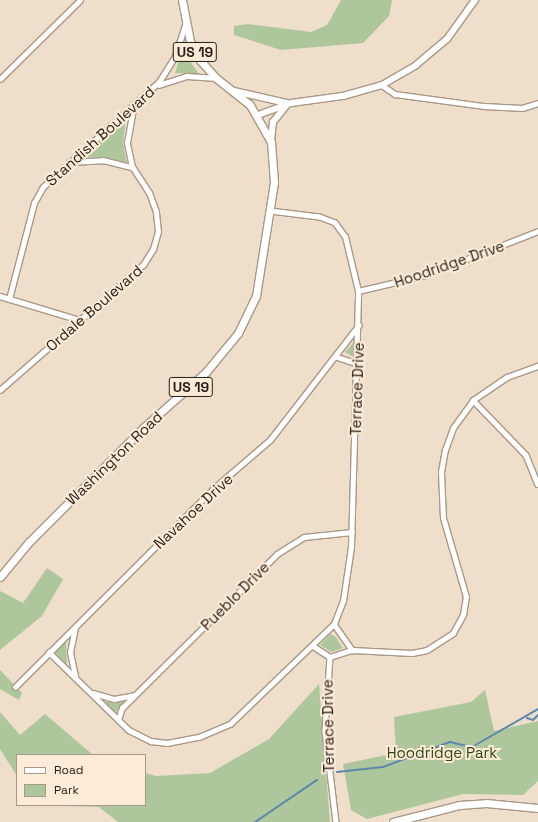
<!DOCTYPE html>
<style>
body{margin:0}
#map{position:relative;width:538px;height:822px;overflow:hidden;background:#efdeca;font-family:"Space Grotesk",sans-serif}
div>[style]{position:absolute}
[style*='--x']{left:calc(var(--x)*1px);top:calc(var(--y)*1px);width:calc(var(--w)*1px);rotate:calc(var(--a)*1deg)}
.green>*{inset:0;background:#aec69c}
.stream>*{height:2px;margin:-1px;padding:0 1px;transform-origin:1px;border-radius:1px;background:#5d88ad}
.roads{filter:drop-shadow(1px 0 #a99886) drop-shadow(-1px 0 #a99886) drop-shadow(0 1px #a99886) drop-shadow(0 -1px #a99886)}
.minor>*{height:4.5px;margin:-2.25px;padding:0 2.25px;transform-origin:2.25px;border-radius:2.25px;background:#fff}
.tertiary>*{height:6px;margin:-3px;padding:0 3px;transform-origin:3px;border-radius:3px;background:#fff}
.primary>*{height:7px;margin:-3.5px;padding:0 3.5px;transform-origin:3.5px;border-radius:3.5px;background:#fff}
span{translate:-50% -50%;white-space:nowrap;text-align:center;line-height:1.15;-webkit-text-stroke:4px #fdebd7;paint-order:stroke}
.shield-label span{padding:1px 3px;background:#fdebd7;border:1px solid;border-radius:3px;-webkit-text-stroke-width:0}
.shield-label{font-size:14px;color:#241e17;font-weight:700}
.street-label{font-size:15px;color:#241e17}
.park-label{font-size:15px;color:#2d4613}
.legend{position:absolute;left:16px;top:754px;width:130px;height:52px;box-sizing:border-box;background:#fdebd7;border:1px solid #a6998a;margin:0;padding:5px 7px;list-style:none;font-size:12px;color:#241e17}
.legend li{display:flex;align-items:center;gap:8px;height:20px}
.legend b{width:20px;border:1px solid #a6998a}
</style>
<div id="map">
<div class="green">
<i style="clip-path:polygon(341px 0,392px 0,389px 16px,363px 43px,281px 50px,234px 35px,234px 26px,248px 24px,311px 32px,327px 25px)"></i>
<i style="clip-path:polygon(183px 47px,190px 61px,199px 74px,175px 73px)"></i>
<i style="clip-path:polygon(126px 117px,123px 143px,127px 165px,102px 157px,77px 158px)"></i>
<i style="clip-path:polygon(355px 341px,355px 356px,354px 357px,345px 352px)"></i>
<i style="clip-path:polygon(47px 568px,63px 579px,42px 616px,0 650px,0 591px,23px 603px)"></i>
<i style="clip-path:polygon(330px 634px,335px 636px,343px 648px,331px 652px,320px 645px)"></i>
<i style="clip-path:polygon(66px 641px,67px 663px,66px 664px,55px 653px)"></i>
<i style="clip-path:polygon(0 670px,22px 693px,19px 700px,0 689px)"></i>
<i style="clip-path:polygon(319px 684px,330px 822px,118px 822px,99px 807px,34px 805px,145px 805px,145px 773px,156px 776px,210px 773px,269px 739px)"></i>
<i style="clip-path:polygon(485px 690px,494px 731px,538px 721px,538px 781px,523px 795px,463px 794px,367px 819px,351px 810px,343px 764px,396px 753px,394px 717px,471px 702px)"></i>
<i style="clip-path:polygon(104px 702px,122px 702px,123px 703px,115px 713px)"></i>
<i style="clip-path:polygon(0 712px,20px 735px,45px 714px,93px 755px,17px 755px,17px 776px,0 749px)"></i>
</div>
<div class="stream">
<i style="--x:527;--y:718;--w:6;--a:18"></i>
<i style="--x:533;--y:720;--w:7;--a:-45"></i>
<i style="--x:337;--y:772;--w:46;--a:-6.2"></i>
<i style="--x:383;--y:767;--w:72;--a:-20.5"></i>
<i style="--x:450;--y:742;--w:23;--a:13"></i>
<i style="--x:472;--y:747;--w:76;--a:-29.9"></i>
<i style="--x:255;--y:822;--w:75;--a:-34.1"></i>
</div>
<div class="roads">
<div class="minor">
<i style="--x:0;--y:79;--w:112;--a:-44.6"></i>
<i style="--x:159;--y:85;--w:29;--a:-18"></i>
<i style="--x:187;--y:76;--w:29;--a:4"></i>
<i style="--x:382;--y:85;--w:16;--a:35"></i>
<i style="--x:395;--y:94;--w:90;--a:7.7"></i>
<i style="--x:484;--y:106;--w:38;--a:3"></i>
<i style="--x:522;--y:108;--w:17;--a:-17"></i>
<i style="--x:69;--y:162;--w:34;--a:-3"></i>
<i style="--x:103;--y:160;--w:30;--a:14"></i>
<i style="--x:358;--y:291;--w:70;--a:-13.2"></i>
<i style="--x:426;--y:275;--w:120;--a:-21.4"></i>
<i style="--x:0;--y:296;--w:84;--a:16.7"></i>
<i style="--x:9;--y:299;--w:99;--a:-75.4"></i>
<i style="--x:34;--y:203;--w:18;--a:-61"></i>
<i style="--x:43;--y:187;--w:156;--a:-42.2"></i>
<i style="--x:159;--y:82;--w:31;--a:-58"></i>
<i style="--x:175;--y:56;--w:36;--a:-72"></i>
<i style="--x:337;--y:357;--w:22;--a:18"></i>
<i style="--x:0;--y:390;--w:190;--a:-41.2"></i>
<i style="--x:143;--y:265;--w:19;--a:-58"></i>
<i style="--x:153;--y:249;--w:18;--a:-74"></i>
<i style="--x:158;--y:232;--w:20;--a:-96"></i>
<i style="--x:156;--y:212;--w:20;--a:-110"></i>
<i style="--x:149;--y:193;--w:31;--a:-123"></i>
<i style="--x:132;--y:167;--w:25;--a:-102"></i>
<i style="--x:127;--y:143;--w:39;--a:-80"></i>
<i style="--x:473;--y:400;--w:76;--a:46.1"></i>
<i style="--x:526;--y:455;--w:31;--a:68"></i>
<i style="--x:334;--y:624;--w:32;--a:55"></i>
<i style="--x:313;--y:646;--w:20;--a:33"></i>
<i style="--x:49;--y:652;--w:112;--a:44.3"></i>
<i style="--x:129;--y:730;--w:25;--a:27"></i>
<i style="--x:151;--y:741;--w:16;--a:7"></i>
<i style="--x:167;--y:743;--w:33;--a:-11"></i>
<i style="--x:199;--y:737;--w:34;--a:-23"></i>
<i style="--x:230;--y:724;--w:144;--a:-43.9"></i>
<i style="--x:334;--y:624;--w:25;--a:-69"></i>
<i style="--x:343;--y:601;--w:55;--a:-81.6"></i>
<i style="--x:351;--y:547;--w:256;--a:-88.4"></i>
<i style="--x:358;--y:291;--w:56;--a:-103.5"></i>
<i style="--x:345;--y:237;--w:17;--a:-126"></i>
<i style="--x:335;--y:223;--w:17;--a:-159"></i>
<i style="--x:319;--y:217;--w:49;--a:-173"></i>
<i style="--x:330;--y:657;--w:23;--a:-18"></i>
<i style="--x:352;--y:650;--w:60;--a:2.9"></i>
<i style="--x:412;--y:653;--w:15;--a:-11"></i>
<i style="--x:427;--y:650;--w:31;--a:-33"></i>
<i style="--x:453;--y:633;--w:21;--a:-61"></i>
<i style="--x:463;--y:615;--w:18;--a:-81"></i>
<i style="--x:466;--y:597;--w:82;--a:-106.2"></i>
<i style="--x:443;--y:518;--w:46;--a:-92.5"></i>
<i style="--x:441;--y:472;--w:22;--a:-80"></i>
<i style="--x:445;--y:450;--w:23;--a:-70"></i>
<i style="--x:453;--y:428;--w:34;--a:-54"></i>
<i style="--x:473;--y:400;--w:41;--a:-34.1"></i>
<i style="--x:507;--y:377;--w:33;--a:-20"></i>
<i style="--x:330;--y:657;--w:74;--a:93.9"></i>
<i style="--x:325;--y:731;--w:92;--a:83.1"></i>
<i style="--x:75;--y:676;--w:24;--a:-102"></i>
<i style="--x:70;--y:653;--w:25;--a:-79"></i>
<i style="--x:15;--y:687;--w:280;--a:-45"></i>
<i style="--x:213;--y:489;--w:75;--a:-40.7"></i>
<i style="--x:270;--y:440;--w:145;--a:-52.3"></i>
<i style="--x:93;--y:693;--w:22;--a:16"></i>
<i style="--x:114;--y:699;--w:20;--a:-11"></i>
<i style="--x:118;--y:720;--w:13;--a:-72"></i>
<i style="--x:122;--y:708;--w:218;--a:-44.8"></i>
<i style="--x:277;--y:554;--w:32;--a:-32"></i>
<i style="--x:304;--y:537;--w:48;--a:-5.9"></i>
</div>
<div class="tertiary">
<i style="--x:234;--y:91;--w:54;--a:12.8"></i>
<i style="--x:258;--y:115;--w:35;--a:-20"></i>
<i style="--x:291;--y:103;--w:52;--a:-7.7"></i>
<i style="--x:343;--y:96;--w:41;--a:-15.8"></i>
<i style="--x:382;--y:85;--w:39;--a:-30"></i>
<i style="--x:416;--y:65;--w:40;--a:-40"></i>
<i style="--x:447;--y:39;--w:48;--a:-54.3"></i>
<i style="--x:271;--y:141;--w:19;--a:-84"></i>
<i style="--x:273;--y:122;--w:21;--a:-51"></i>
</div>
<div class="primary">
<i style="--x:0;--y:577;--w:45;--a:-50.4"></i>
<i style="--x:29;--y:542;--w:163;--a:-45"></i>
<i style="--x:144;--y:427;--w:83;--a:-41.6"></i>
<i style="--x:206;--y:372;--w:50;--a:-50.6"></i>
<i style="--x:238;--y:333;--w:41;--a:-64.1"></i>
<i style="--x:256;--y:296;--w:115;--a:-81"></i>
<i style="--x:274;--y:182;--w:40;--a:-94.3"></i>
<i style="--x:271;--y:142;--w:43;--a:-119.6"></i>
<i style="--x:250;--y:105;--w:43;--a:-141.5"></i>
<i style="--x:216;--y:78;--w:24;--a:-132"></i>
<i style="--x:200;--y:60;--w:21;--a:-118"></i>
<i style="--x:190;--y:41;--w:42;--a:-101"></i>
<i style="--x:393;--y:822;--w:68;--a:-14.4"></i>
<i style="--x:459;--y:805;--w:27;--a:-4"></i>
<i style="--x:486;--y:803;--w:52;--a:5.5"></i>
</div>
</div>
<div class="shield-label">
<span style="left:195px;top:52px">US 19</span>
<span style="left:191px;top:387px">US 19</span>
</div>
<div class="street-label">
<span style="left:100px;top:136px;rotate:-42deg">Standish Boulevard</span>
<span style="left:449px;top:264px;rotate:-19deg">Hoodridge Drive</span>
<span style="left:94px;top:308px;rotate:-41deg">Ordale Boulevard</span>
<span style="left:357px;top:389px;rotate:-88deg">Terrace Drive</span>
<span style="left:114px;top:458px;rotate:-44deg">Washington Road</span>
<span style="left:193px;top:511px;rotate:-43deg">Navahoe Drive</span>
<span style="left:235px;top:596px;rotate:-45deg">Pueblo Drive</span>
<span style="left:328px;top:726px;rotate:-91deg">Terrace Drive</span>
</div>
<div class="park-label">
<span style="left:442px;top:753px">Hoodridge Park</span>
</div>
<ul class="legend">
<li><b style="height:5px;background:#fff"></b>Road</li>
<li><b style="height:11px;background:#aec69c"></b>Park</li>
</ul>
</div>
